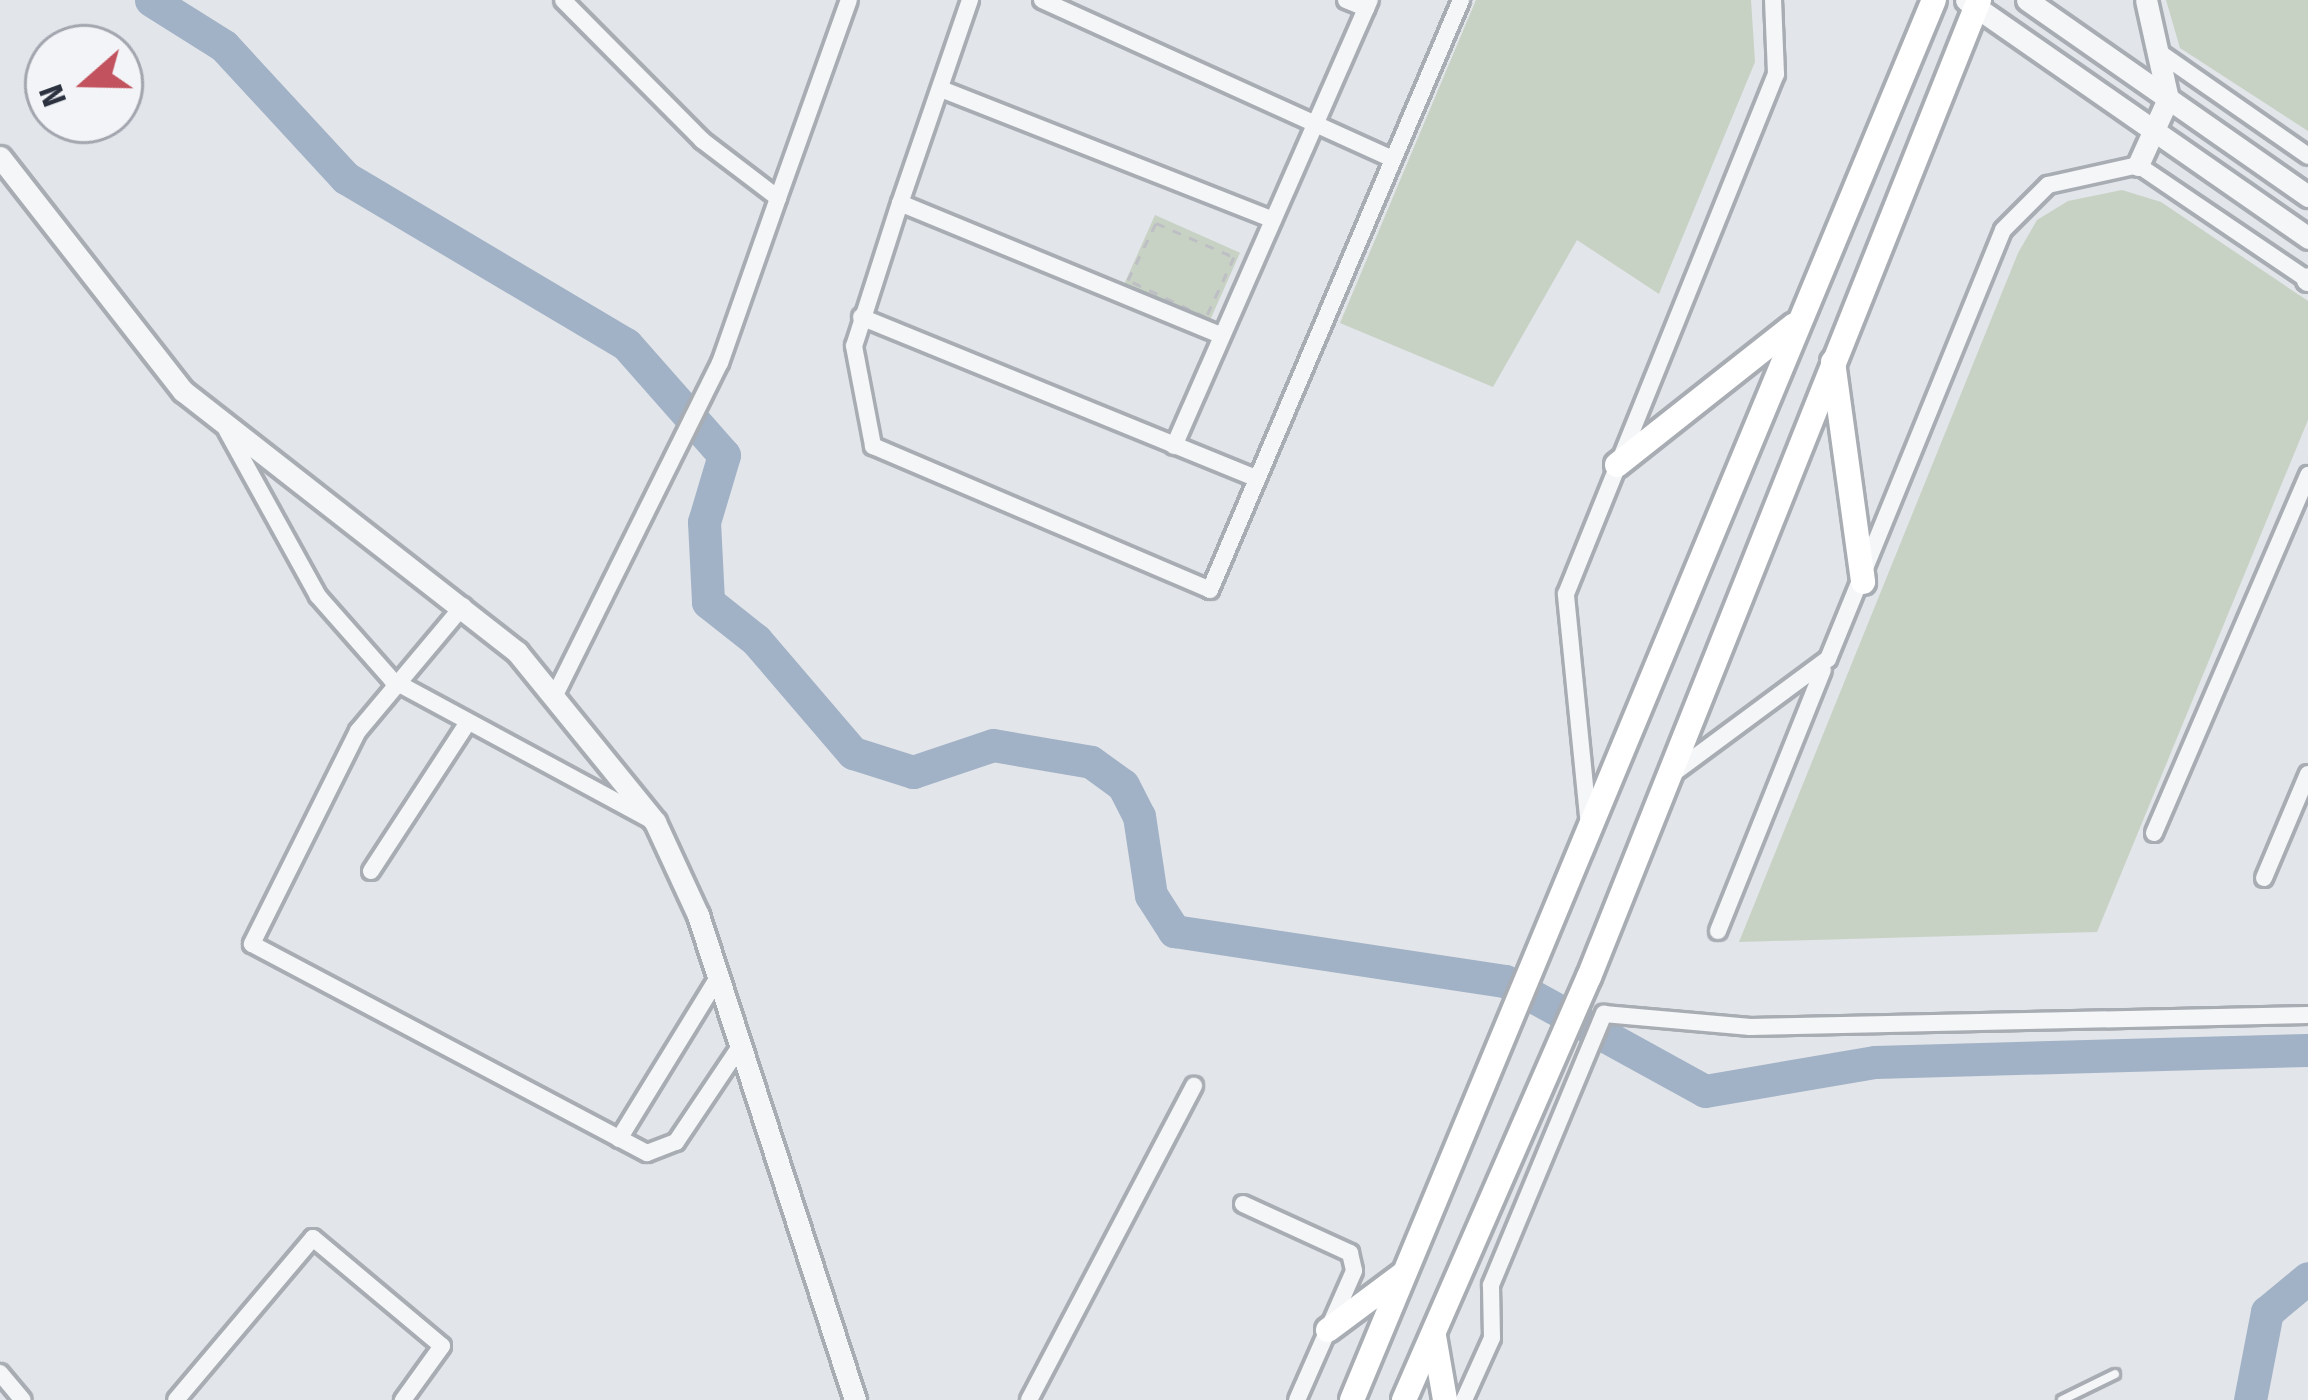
<!DOCTYPE html>
<style>
body{margin:0}
#map{position:relative;width:2308px;height:1400px;overflow:hidden;background:#e2e5e9;font-family:"Fira Sans Condensed",sans-serif}
div>[style]{position:absolute}
[style*='--x']{left:calc(var(--x)*1px);top:calc(var(--y)*1px);width:calc(var(--w)*1px);rotate:calc(var(--a)*1deg)}
.green>*{inset:0;background:#c7d2c4;transform-origin:0 0}
.river>*{height:33px;margin:-16.5px;padding:0 16.5px;transform-origin:16.5px;border-radius:16.5px;background:#a1b1c6}
.path>*{height:3px;margin-top:-1.5px;transform-origin:0;background:repeating-linear-gradient(90deg,#bdbfc4 0 9px,transparent 0 18px)}
.roads{filter:drop-shadow(3px 0 #a8acb3) drop-shadow(-3px 0 #a8acb3) drop-shadow(0 3px #a8acb3) drop-shadow(0 -3px #a8acb3)}
.service>*{height:8px;margin:-4px;padding:0 4px;transform-origin:4px;border-radius:4px;background:#f5f6f8}
.minor>*{height:16px;margin:-8px;padding:0 8px;transform-origin:8px;border-radius:8px;background:#f5f6f8}
.tertiary>*{height:21px;margin:-10.5px;padding:0 10.5px;transform-origin:10.5px;border-radius:10.5px;background:#f5f6f8}
.primary>*{height:24px;margin:-12px;padding:0 12px;transform-origin:12px;border-radius:12px;background:#fff}
span{translate:-50% -50%;white-space:nowrap;text-align:center;line-height:1.15;-webkit-text-stroke:10px #f2f4f7;paint-order:stroke}
.north{position:absolute;left:24px;top:24px;width:120px;height:120px;box-sizing:border-box;background:#f2f4f7;border:3px solid #a3a6ae;border-radius:50%;rotate:250deg;font-size:33px;font-weight:700;line-height:48px;text-align:center;color:#2c3240}
.north::after{content:'';display:block;margin:auto;width:42px;height:54px;background:#c2535e;clip-path:polygon(50% 0,100% 100%,50% 72%,0 100%)}
</style>
<div id="map">
<div class="green">
<i style="clip-path:polygon(1476px 0,1751px 0,1755px 62px,1659px 294px,1577px 240px,1493px 387px,1340px 323px)"></i>
<i style="clip-path:polygon(2166px 0,2308px 0,2308px 131px,2180px 48px)"></i>
<i style="clip-path:polygon(2122px 190px,2161px 202px,2308px 301px,2308px 420px,2097px 932px,1739px 942px,2018px 253px,2037px 220px,2068px 201px)"></i>
<i style="left:1155px;top:215px;width:93px;height:77px;rotate:24deg"></i>
</div>
<div class="river">
<i style="--x:151;--y:0;--w:86;--a:32.2"></i>
<i style="--x:224;--y:46;--w:180;--a:47.3"></i>
<i style="--x:346;--y:178;--w:326;--a:30.7"></i>
<i style="--x:626;--y:344;--w:148;--a:48.6"></i>
<i style="--x:724;--y:455;--w:70;--a:106.6"></i>
<i style="--x:704;--y:522;--w:80;--a:87.1"></i>
<i style="--x:708;--y:602;--w:61;--a:38.4"></i>
<i style="--x:756;--y:640;--w:149;--a:49.4"></i>
<i style="--x:853;--y:753;--w:63;--a:17.6"></i>
<i style="--x:913;--y:772;--w:84;--a:-18.6"></i>
<i style="--x:993;--y:745;--w:99;--a:9.8"></i>
<i style="--x:1091;--y:762;--w:39;--a:36"></i>
<i style="--x:1123;--y:785;--w:35;--a:63"></i>
<i style="--x:1139;--y:816;--w:80;--a:81.4"></i>
<i style="--x:1151;--y:895;--w:43;--a:57.4"></i>
<i style="--x:1174;--y:931;--w:335;--a:8.6"></i>
<i style="--x:1505;--y:981;--w:228;--a:28.8"></i>
<i style="--x:1705;--y:1091;--w:172;--a:-9.7"></i>
<i style="--x:1875;--y:1062;--w:433;--a:-1.6"></i>
<i style="--x:2250;--y:1400;--w:90;--a:-79.1"></i>
<i style="--x:2267;--y:1312;--w:53;--a:-39.7"></i>
</div>
<div class="path">
<i style="--x:1156;--y:223;--w:85;--a:23.6"></i>
<i style="--x:1234;--y:257;--w:66;--a:115"></i>
<i style="--x:1206;--y:317;--w:86;--a:-154.6"></i>
<i style="--x:1128;--y:280;--w:64;--a:-63.8"></i>
</div>
<div class="roads">
<div class="service">
<i style="--x:2062;--y:1400;--w:59;--a:-26.1"></i>
</div>
<div class="minor">
<i style="--x:970;--y:0;--w:215;--a:109"></i>
<i style="--x:900;--y:203;--w:348;--a:22.4"></i>
<i style="--x:1042;--y:0;--w:385;--a:24.4"></i>
<i style="--x:1346;--y:0;--w:22;--a:22"></i>
<i style="--x:2160;--y:53;--w:180;--a:34.8"></i>
<i style="--x:941;--y:89;--w:357;--a:21.5"></i>
<i style="--x:778;--y:198;--w:210;--a:-70.3"></i>
<i style="--x:900;--y:203;--w:150;--a:107.8"></i>
<i style="--x:854;--y:346;--w:102;--a:79.2"></i>
<i style="--x:873;--y:446;--w:366;--a:23.1"></i>
<i style="--x:1210;--y:590;--w:641;--a:-66.95"></i>
<i style="--x:861;--y:317;--w:428;--a:22.2"></i>
<i style="--x:227;--y:431;--w:188;--a:61.1"></i>
<i style="--x:318;--y:596;--w:112;--a:48.6"></i>
<i style="--x:392;--y:680;--w:292;--a:28.4"></i>
<i style="--x:1174;--y:446;--w:487;--a:-66.3"></i>
<i style="--x:463;--y:606;--w:163;--a:130"></i>
<i style="--x:358;--y:731;--w:238;--a:116.5"></i>
<i style="--x:252;--y:944;--w:447;--a:27.9"></i>
<i style="--x:647;--y:1153;--w:31;--a:-21"></i>
<i style="--x:676;--y:1142;--w:110;--a:-56.2"></i>
<i style="--x:557;--y:691;--w:366;--a:-63.6"></i>
<i style="--x:720;--y:363;--w:175;--a:-70.6"></i>
<i style="--x:778;--y:198;--w:96;--a:-142.7"></i>
<i style="--x:702;--y:140;--w:197;--a:-134.8"></i>
<i style="--x:1671;--y:775;--w:195;--a:-36.5"></i>
<i style="--x:1828;--y:659;--w:463;--a:-67.8"></i>
<i style="--x:2003;--y:230;--w:64;--a:-45"></i>
<i style="--x:2048;--y:185;--w:92;--a:-12.5"></i>
<i style="--x:2138;--y:165;--w:205;--a:34.1"></i>
<i style="--x:1589;--y:826;--w:233;--a:-95.7"></i>
<i style="--x:1566;--y:594;--w:561;--a:-68.01"></i>
<i style="--x:1776;--y:74;--w:74;--a:-92.3"></i>
<i style="--x:2154;--y:833;--w:390;--a:-66.7"></i>
<i style="--x:371;--y:871;--w:174;--a:-56.9"></i>
<i style="--x:2264;--y:878;--w:113;--a:-67.1"></i>
<i style="--x:1718;--y:931;--w:281;--a:-68.1"></i>
<i style="--x:619;--y:1139;--w:188;--a:-58.5"></i>
<i style="--x:1243;--y:1204;--w:118;--a:24.6"></i>
<i style="--x:1350;--y:1253;--w:18;--a:77"></i>
<i style="--x:1354;--y:1271;--w:141;--a:113.8"></i>
<i style="--x:0;--y:1373;--w:35;--a:50"></i>
<i style="--x:176;--y:1400;--w:212;--a:-49.8"></i>
<i style="--x:313;--y:1238;--w:168;--a:39.9"></i>
<i style="--x:442;--y:1346;--w:67;--a:125.8"></i>
<i style="--x:1029;--y:1400;--w:355;--a:-62.3"></i>
<i style="--x:1464;--y:1400;--w:68;--a:-65.7"></i>
<i style="--x:1492;--y:1338;--w:53;--a:-91.1"></i>
<i style="--x:1491;--y:1285;--w:294;--a:-67.4"></i>
<i style="--x:1604;--y:1014;--w:147;--a:5.1"></i>
<i style="--x:1750;--y:1027;--w:558;--a:-1.23"></i>
</div>
<div class="tertiary">
<i style="--x:1966;--y:0;--w:417;--a:34.8"></i>
<i style="--x:2027;--y:0;--w:343;--a:34.9"></i>
<i style="--x:0;--y:157;--w:297;--a:52"></i>
<i style="--x:183;--y:391;--w:424;--a:38"></i>
<i style="--x:517;--y:652;--w:219;--a:50.9"></i>
<i style="--x:655;--y:822;--w:102;--a:65.2"></i>
<i style="--x:698;--y:915;--w:510;--a:72.06"></i>
<i style="--x:2138;--y:165;--w:72;--a:-65.6"></i>
<i style="--x:2168;--y:99;--w:101;--a:-102.5"></i>
<i style="--x:2307;--y:280;--w:2;--a:-63"></i>
</div>
<div class="primary">
<i style="--x:1833;--y:362;--w:222;--a:82.2"></i>
<i style="--x:1617;--y:465;--w:226;--a:-38.3"></i>
<i style="--x:1328;--y:1330;--w:94;--a:-36.7"></i>
<i style="--x:1434;--y:1336;--w:65;--a:80.2"></i>
<i style="--x:1352;--y:1400;--w:1516;--a:-67.43"></i>
<i style="--x:1404;--y:1400;--w:462;--a:-66.4"></i>
<i style="--x:1589;--y:977;--w:1052;--a:-68.24"></i>
</div>
</div>
<div class="north">N</div>
</div>
